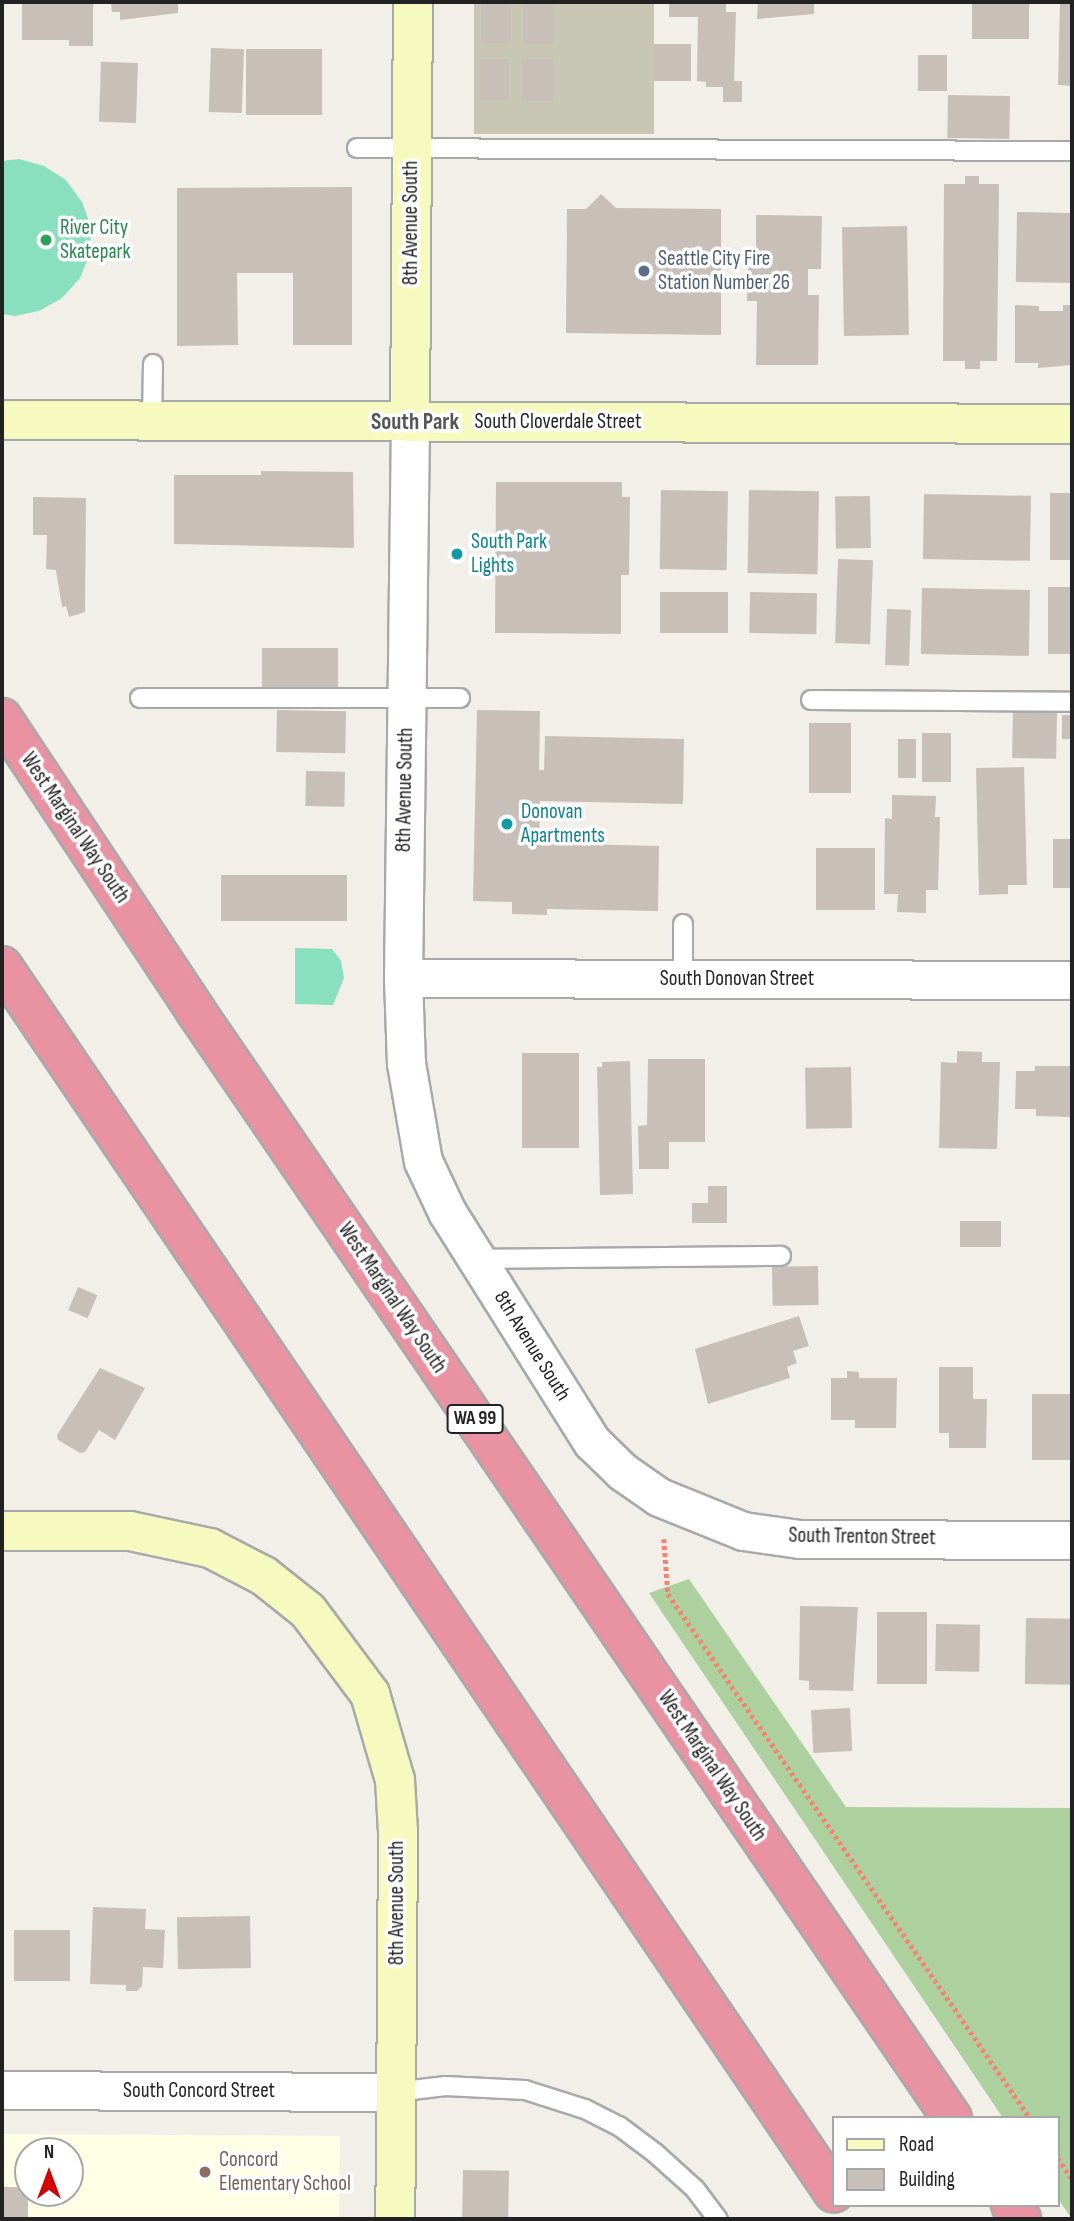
<!DOCTYPE html>
<style>
body{margin:0}
#map{position:relative;width:1074px;height:2221px;overflow:hidden;background:#f2efe9;font-family:"Sofia Sans Condensed",sans-serif}
div>[style]{position:absolute}
[style*='--x']{left:calc(var(--x)*1px);top:calc(var(--y)*1px);width:calc(var(--w)*1px);rotate:calc(var(--a)*1deg)}
.education>*{inset:0;background:#ffffe5}
.construction>*{inset:0;background:#c7c7b4;transform-origin:0 0}
.forest>*{inset:0;background:#add19e}
.pitch>*{inset:0;background:#88e0be}
.building>*{inset:0;background:#c7bfb8;transform-origin:0 0}
.path>*{height:4.5px;margin-top:-2.25px;transform-origin:0;background:repeating-linear-gradient(90deg,#fa8072 0 3.5px,transparent 0 7px)}
.roads{filter:drop-shadow(2px 0 #a9a9a9) drop-shadow(-2px 0 #a9a9a9) drop-shadow(0 2px #a9a9a9) drop-shadow(0 -2px #a9a9a9)}
.lane>*{height:18px;margin:-9px;padding:0 9px;transform-origin:9px;border-radius:9px;background:#fff}
.street>*{height:37px;margin:-18.5px;padding:0 18.5px;transform-origin:18.5px;border-radius:18.5px;background:#fff}
.secondary>*{height:38px;margin:-19px;padding:0 19px;transform-origin:19px;border-radius:19px;background:#f7fabf}
.highway>*{height:38px;margin:-19px;padding:0 19px;transform-origin:19px;border-radius:19px;background:#e892a2}
.dots>*{width:19px;height:19px;translate:-50% -50%;box-sizing:border-box;border:4px solid #fff;border-radius:50%}
span{translate:-50% -50%;white-space:nowrap;text-align:center;line-height:1.15;-webkit-text-stroke:7px #fff;paint-order:stroke}
.shield-label span{padding:2px 5px;background:#fff;border:2px solid;border-radius:5px;-webkit-text-stroke-width:0}
.shield-label{font-size:19px;color:#222;font-weight:700}
.street-label{font-size:21px;color:#222}
.leisure-label{font-size:21px;color:#27864d}
.left{translate:0 -50%;text-align:left}
.service-label{font-size:21px;color:#4e5e75}
.culture-label{font-size:21px;color:#0d838f}
.education-label{font-size:21px;color:#785e54}
.neighbourhood-label{font-size:23px;color:#555;font-weight:700}
.frame{position:absolute;inset:0;border:4px solid #222;pointer-events:none}
.legend{position:absolute;left:832px;top:2116px;width:228px;height:91px;box-sizing:border-box;background:#fff;border:2px solid #a7a7a7;margin:0;padding:9px 12px;list-style:none;font-size:21px;color:#222}
.legend li{display:flex;align-items:center;gap:14px;height:35px}
.legend b{width:35px;border:2px solid #a7a7a7}
.north{position:absolute;left:14px;top:2137px;width:70px;height:70px;box-sizing:border-box;background:#fff;border:2px solid #a7a7a7;border-radius:50%;rotate:0deg;font-size:19px;font-weight:700;line-height:28px;text-align:center;color:#222}
.north::after{content:'';display:block;margin:auto;width:24px;height:32px;background:#d40000;clip-path:polygon(50% 0,100% 100%,50% 72%,0 100%)}
</style>
<div id="map">
<div class="education">
<i style="clip-path:polygon(evenodd,2px 2134px,340px 2136px,339px 2219px,2px 2219px,2px 2134px,28px 2151px,70px 2151px,70px 2193px,28px 2193px,28px 2151px)"></i>
</div>
<div class="construction">
<i style="left:474px;top:2px;width:180px;height:132px"></i>
</div>
<div class="forest">
<i style="clip-path:polygon(689px 1579px,846px 1807px,1072px 1808px,1072px 2219px,1058px 2199px,1058px 2118px,1003px 2118px,649px 1593px)"></i>
</div>
<div class="pitch">
<i style="clip-path:polygon(19px 159px,44px 166px,66px 180px,82px 202px,91px 227px,90px 253px,80px 278px,62px 298px,39px 311px,15px 316px,2px 314px,2px 161px)"></i>
<i style="clip-path:polygon(295px 948px,332px 949px,341px 961px,344px 978px,333px 1005px,295px 1004px)"></i>
</div>
<div class="building">
<i style="clip-path:polygon(22px 2px,93px 2px,93px 46px,69px 46px,69px 40px,22px 40px)"></i>
<i style="clip-path:polygon(111px 2px,178px 2px,178px 13px,120px 20px,120px 12px,112px 12px)"></i>
<i style="left:481px;top:2px;width:30px;height:41px"></i>
<i style="left:523px;top:2px;width:31px;height:42px"></i>
<i style="clip-path:polygon(669px 2px,726px 2px,726px 12px,736px 12px,734px 81px,742px 81px,742px 102px,723px 102px,723px 87px,706px 87px,706px 82px,697px 81px,698px 17px,669px 17px)"></i>
<i style="clip-path:polygon(758px 2px,814px 2px,814px 14px,757px 19px)"></i>
<i style="left:972px;top:2px;width:57px;height:37px"></i>
<i style="clip-path:polygon(1060px 2px,1072px 2px,1072px 86px,1058px 85px)"></i>
<i style="left:654px;top:44px;width:37px;height:37px"></i>
<i style="left:211px;top:48px;width:33px;height:64px;rotate:2deg"></i>
<i style="left:246px;top:49px;width:76px;height:66px"></i>
<i style="left:918px;top:55px;width:29px;height:36px"></i>
<i style="left:480px;top:59px;width:29px;height:41px"></i>
<i style="left:522px;top:59px;width:31px;height:42px"></i>
<i style="left:138px;top:63px;width:60px;height:37px;rotate:92deg"></i>
<i style="left:948px;top:95px;width:62px;height:43px;rotate:1deg"></i>
<i style="clip-path:polygon(965px 176px,979px 176px,979px 184px,999px 184px,997px 361px,980px 361px,980px 369px,965px 369px,965px 361px,943px 361px,944px 184px,965px 184px)"></i>
<i style="clip-path:polygon(352px 187px,352px 345px,293px 345px,293px 273px,237px 273px,238px 345px,177px 346px,177px 188px)"></i>
<i style="clip-path:polygon(601px 194px,616px 208px,721px 209px,721px 335px,566px 333px,567px 209px,586px 209px)"></i>
<i style="left:1017px;top:212px;width:55px;height:70px;rotate:1deg"></i>
<i style="clip-path:polygon(756px 215px,822px 216px,821px 269px,808px 269px,808px 295px,819px 295px,818px 365px,756px 365px,757px 301px,747px 301px,748px 267px,756px 267px)"></i>
<i style="left:907px;top:226px;width:109px;height:65px;rotate:89deg"></i>
<i style="clip-path:polygon(1015px 305px,1039px 306px,1039px 311px,1063px 311px,1063px 305px,1072px 305px,1072px 365px,1038px 368px,1038px 363px,1015px 363px)"></i>
<i style="clip-path:polygon(261px 471px,353px 472px,354px 548px,174px 544px,174px 475px,261px 475px)"></i>
<i style="clip-path:polygon(496px 482px,622px 482px,622px 497px,630px 497px,629px 575px,621px 575px,621px 634px,495px 633px)"></i>
<i style="left:661px;top:490px;width:67px;height:79px;rotate:1deg"></i>
<i style="left:749px;top:490px;width:70px;height:83px;rotate:1deg"></i>
<i style="left:1050px;top:493px;width:22px;height:67px"></i>
<i style="left:924px;top:494px;width:107px;height:65px;rotate:1deg"></i>
<i style="left:870px;top:496px;width:52px;height:35px;rotate:89deg"></i>
<i style="clip-path:polygon(33px 497px,86px 498px,85px 612px,69px 617px,66px 606px,62px 607px,56px 570px,46px 569px,47px 535px,33px 535px)"></i>
<i style="left:838px;top:559px;width:35px;height:84px;rotate:2deg"></i>
<i style="left:1048px;top:587px;width:24px;height:67px"></i>
<i style="left:922px;top:588px;width:108px;height:66px;rotate:1deg"></i>
<i style="left:660px;top:592px;width:68px;height:41px"></i>
<i style="left:750px;top:592px;width:67px;height:41px;rotate:1deg"></i>
<i style="left:887px;top:609px;width:24px;height:56px;rotate:2deg"></i>
<i style="left:262px;top:648px;width:76px;height:41px"></i>
<i style="left:277px;top:710px;width:69px;height:42px;rotate:1deg"></i>
<i style="clip-path:polygon(477px 710px,540px 711px,539px 770px,544px 770px,545px 736px,684px 739px,683px 804px,540px 801px,539px 843px,659px 846px,658px 911px,547px 909px,547px 915px,512px 914px,512px 902px,473px 901px)"></i>
<i style="left:1013px;top:711px;width:44px;height:47px;rotate:1deg"></i>
<i style="left:1062px;top:715px;width:10px;height:24px"></i>
<i style="left:809px;top:723px;width:42px;height:70px"></i>
<i style="left:922px;top:733px;width:29px;height:49px"></i>
<i style="left:898px;top:739px;width:18px;height:39px"></i>
<i style="clip-path:polygon(1024px 767px,1027px 885px,1008px 885px,1008px 894px,979px 895px,976px 768px)"></i>
<i style="left:306px;top:771px;width:39px;height:35px;rotate:1deg"></i>
<i style="clip-path:polygon(892px 795px,936px 796px,935px 817px,940px 817px,938px 890px,926px 890px,926px 913px,897px 912px,898px 894px,884px 894px,885px 818px,892px 819px)"></i>
<i style="left:1053px;top:839px;width:19px;height:49px"></i>
<i style="left:816px;top:848px;width:59px;height:62px"></i>
<i style="left:221px;top:875px;width:126px;height:46px"></i>
<i style="clip-path:polygon(957px 1051px,982px 1052px,982px 1062px,1000px 1062px,997px 1149px,939px 1148px,941px 1062px,957px 1063px)"></i>
<i style="left:522px;top:1053px;width:57px;height:95px"></i>
<i style="clip-path:polygon(648px 1059px,705px 1059px,705px 1142px,669px 1142px,669px 1169px,639px 1169px,638px 1126px,647px 1125px)"></i>
<i style="clip-path:polygon(630px 1061px,633px 1194px,600px 1195px,597px 1067px,602px 1067px,602px 1062px)"></i>
<i style="clip-path:polygon(1035px 1066px,1072px 1066px,1072px 1117px,1036px 1116px,1036px 1109px,1015px 1109px,1016px 1071px,1035px 1071px)"></i>
<i style="left:851px;top:1067px;width:61px;height:46px;rotate:89deg"></i>
<i style="clip-path:polygon(708px 1186px,727px 1186px,727px 1223px,692px 1223px,692px 1203px,708px 1203px)"></i>
<i style="left:960px;top:1221px;width:41px;height:26px"></i>
<i style="left:818px;top:1266px;width:39px;height:46px;rotate:89deg"></i>
<i style="left:78px;top:1287px;width:21px;height:25px;rotate:23deg"></i>
<i style="clip-path:polygon(799px 1316px,809px 1346px,793px 1351px,797px 1363px,787px 1367px,790px 1378px,708px 1404px,695px 1349px)"></i>
<i style="clip-path:polygon(939px 1367px,973px 1367px,973px 1399px,987px 1399px,986px 1448px,949px 1448px,949px 1433px,939px 1433px)"></i>
<i style="clip-path:polygon(100px 1368px,145px 1388px,115px 1440px,99px 1430px,85px 1452px,80px 1453px,58px 1440px,57px 1435px)"></i>
<i style="clip-path:polygon(847px 1371px,859px 1372px,859px 1378px,897px 1378px,896px 1428px,855px 1428px,855px 1420px,831px 1420px,831px 1378px,847px 1378px)"></i>
<i style="left:1072px;top:1394px;width:66px;height:40px;rotate:90deg"></i>
<i style="clip-path:polygon(800px 1606px,858px 1607px,853px 1691px,809px 1690px,809px 1681px,799px 1680px)"></i>
<i style="left:877px;top:1612px;width:50px;height:72px"></i>
<i style="left:1026px;top:1618px;width:46px;height:66px;rotate:1deg"></i>
<i style="left:936px;top:1624px;width:44px;height:47px;rotate:1deg"></i>
<i style="left:850px;top:1708px;width:43px;height:39px;rotate:87deg"></i>
<i style="clip-path:polygon(93px 1907px,146px 1909px,145px 1929px,165px 1930px,163px 1968px,143px 1967px,142px 1986px,137px 1991px,126px 1991px,126px 1985px,90px 1984px)"></i>
<i style="left:250px;top:1916px;width:52px;height:73px;rotate:89deg"></i>
<i style="left:14px;top:1930px;width:56px;height:51px"></i>
<i style="left:463px;top:2170px;width:46px;height:49px;rotate:1deg"></i>
<i style="left:2px;top:2187px;width:26px;height:32px"></i>
</div>
<div class="path">
<i style="--x:664;--y:1539;--w:55;--a:85.8"></i>
<i style="--x:668;--y:1594;--w:637;--a:55.36"></i>
<i style="--x:1058;--y:2158;--w:25;--a:56"></i>
</div>
<div class="roads">
<div class="lane">
<i style="--x:357;--y:148;--w:715;--a:0.24"></i>
<i style="--x:152;--y:421;--w:57;--a:-89"></i>
<i style="--x:140;--y:698;--w:320;--a:0"></i>
<i style="--x:811;--y:700;--w:261;--a:0.4"></i>
<i style="--x:683;--y:979;--w:55;--a:-90"></i>
<i style="--x:477;--y:1259;--w:304;--a:-0.6"></i>
<i style="--x:395;--y:2092;--w:51;--a:-6.7"></i>
<i style="--x:446;--y:2086;--w:79;--a:2.9"></i>
<i style="--x:525;--y:2090;--w:63;--a:17.6"></i>
<i style="--x:585;--y:2109;--w:38;--a:27"></i>
<i style="--x:619;--y:2126;--w:45;--a:36.9"></i>
<i style="--x:655;--y:2153;--w:54;--a:42"></i>
<i style="--x:695;--y:2189;--w:38;--a:53"></i>
</div>
<div class="street">
<i style="--x:410;--y:422;--w:556;--a:90.72"></i>
<i style="--x:403;--y:978;--w:85;--a:88"></i>
<i style="--x:406;--y:1063;--w:99;--a:80.2"></i>
<i style="--x:423;--y:1161;--w:56;--a:64.8"></i>
<i style="--x:447;--y:1212;--w:272;--a:57.8"></i>
<i style="--x:592;--y:1442;--w:43;--a:44.1"></i>
<i style="--x:623;--y:1472;--w:44;--a:34.8"></i>
<i style="--x:659;--y:1497;--w:91;--a:22"></i>
<i style="--x:743;--y:1531;--w:57;--a:8.1"></i>
<i style="--x:799;--y:1539;--w:273;--a:0.2"></i>
<i style="--x:403;--y:978;--w:669;--a:0.17"></i>
<i style="--x:2;--y:2090;--w:393;--a:0.3"></i>
</div>
<div class="secondary">
<i style="--x:2;--y:420;--w:1070;--a:0.21"></i>
<i style="--x:410;--y:422;--w:420;--a:-89.6"></i>
<i style="--x:2;--y:1531;--w:128;--a:0"></i>
<i style="--x:130;--y:1531;--w:82;--a:12"></i>
<i style="--x:210;--y:1548;--w:61;--a:27.4"></i>
<i style="--x:264;--y:1576;--w:56;--a:38.5"></i>
<i style="--x:308;--y:1611;--w:104;--a:53.2"></i>
<i style="--x:370;--y:1694;--w:90;--a:73.8"></i>
<i style="--x:395;--y:1780;--w:52;--a:86.7"></i>
<i style="--x:398;--y:1832;--w:387;--a:90.4"></i>
</div>
<div class="highway">
<i style="--x:2;--y:718;--w:350;--a:56.5"></i>
<i style="--x:195;--y:1010;--w:1342;--a:55.66"></i>
<i style="--x:2;--y:966;--w:1482;--a:55.86"></i>
<i style="--x:1011;--y:2205;--w:17;--a:54"></i>
</div>
</div>
<div class="dots">
<i style="left:46px;top:240px;background:#2e9e5b"></i>
<i style="left:644px;top:271px;background:#5c6f8a"></i>
<i style="left:457px;top:554px;background:#0f9aa8"></i>
<i style="left:507px;top:824px;background:#0f9aa8"></i>
<i style="left:205px;top:2172px;background:#8d6e63"></i>
</div>
<div class="shield-label">
<span style="left:475px;top:1419px">WA 99</span>
</div>
<div class="street-label">
<span style="left:411px;top:223px;rotate:-90deg">8th Avenue South</span>
<span style="left:558px;top:422px">South Cloverdale Street</span>
<span style="left:405px;top:790px;rotate:-89deg">8th Avenue South</span>
<span style="left:75px;top:828px;rotate:56deg">West Marginal Way South</span>
<span style="left:737px;top:979px">South Donovan Street</span>
<span style="left:392px;top:1298px;rotate:56deg">West Marginal Way South</span>
<span style="left:532px;top:1346px;rotate:58deg">8th Avenue South</span>
<span style="left:862px;top:1537px;rotate:1deg">South Trenton Street</span>
<span style="left:712px;top:1766px;rotate:56deg">West Marginal Way South</span>
<span style="left:397px;top:1903px;rotate:-90deg">8th Avenue South</span>
<span style="left:199px;top:2091px">South Concord Street</span>
</div>
<div class="leisure-label">
<span class="left" style="left:60px;top:240px">River City<br>Skatepark</span>
</div>
<div class="service-label">
<span class="left" style="left:658px;top:271px">Seattle City Fire<br>Station Number 26</span>
</div>
<div class="culture-label">
<span class="left" style="left:471px;top:554px">South Park<br>Lights</span>
<span class="left" style="left:521px;top:824px">Donovan<br>Apartments</span>
</div>
<div class="education-label">
<span class="left" style="left:219px;top:2172px">Concord<br>Elementary School</span>
</div>
<div class="neighbourhood-label">
<span style="left:415px;top:422px">South Park</span>
</div>
<div class="frame"></div>
<ul class="legend">
<li><b style="height:9px;background:#f7fabf"></b>Road</li>
<li><b style="height:19px;background:#c7bfb8"></b>Building</li>
</ul>
<div class="north">N</div>
</div>
